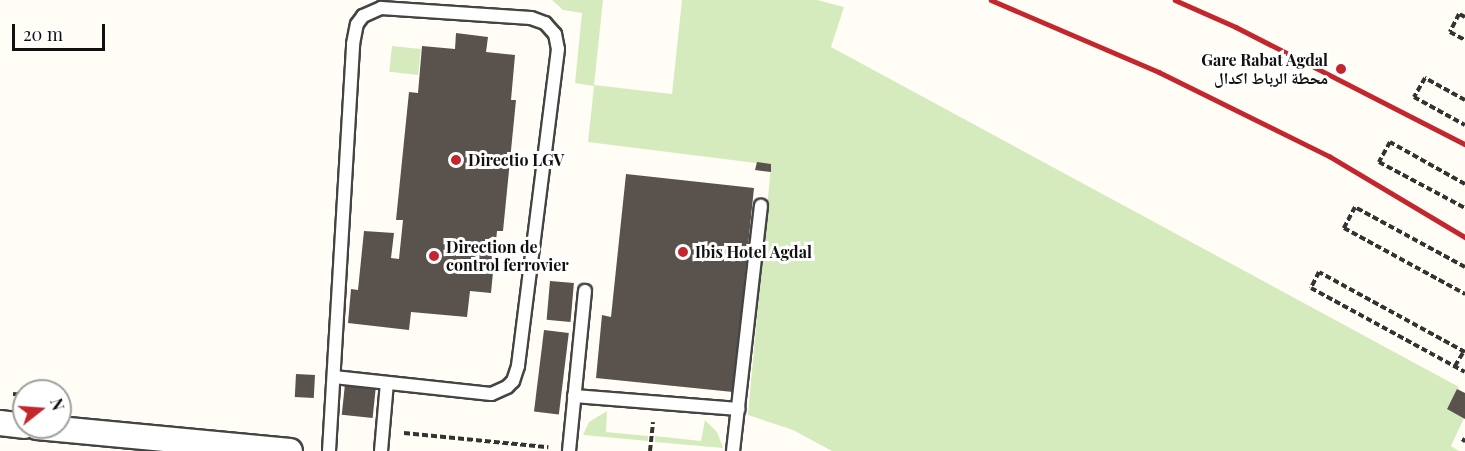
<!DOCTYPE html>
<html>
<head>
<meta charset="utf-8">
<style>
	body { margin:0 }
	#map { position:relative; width:1465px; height:451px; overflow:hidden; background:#fffdf5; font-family:"Playfair Display","Noto Naskh Arabic",serif }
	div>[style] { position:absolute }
	.green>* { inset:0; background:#d5ebbd; transform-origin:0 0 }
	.building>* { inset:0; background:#5a524d; transform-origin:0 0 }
	.path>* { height:4px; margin-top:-2px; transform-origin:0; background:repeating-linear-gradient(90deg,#333 0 6px,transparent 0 9px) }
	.roads { filter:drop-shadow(2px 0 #444) drop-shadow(-2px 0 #444) drop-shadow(0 2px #444) drop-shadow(0 -2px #444) }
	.lane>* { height:12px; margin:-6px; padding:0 6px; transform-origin:6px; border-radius:6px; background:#fff }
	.street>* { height:24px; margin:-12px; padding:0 12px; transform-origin:12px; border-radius:12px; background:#fff }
	.rail>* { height:4.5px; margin:-2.25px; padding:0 2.25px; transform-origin:2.25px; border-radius:2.25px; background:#c4262e }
	.dots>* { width:16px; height:16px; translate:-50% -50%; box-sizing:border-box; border:3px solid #fff; border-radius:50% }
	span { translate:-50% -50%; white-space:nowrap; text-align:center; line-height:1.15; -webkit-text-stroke:6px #fff; paint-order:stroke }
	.poi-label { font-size:16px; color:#111; font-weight:700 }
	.right { translate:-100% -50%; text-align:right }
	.left { translate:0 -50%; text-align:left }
	.north { position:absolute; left:12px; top:379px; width:60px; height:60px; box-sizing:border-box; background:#fff; border:2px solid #a0a0a0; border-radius:50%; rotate:73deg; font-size:16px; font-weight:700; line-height:24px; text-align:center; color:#111 }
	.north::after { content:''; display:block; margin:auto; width:21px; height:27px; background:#c4262e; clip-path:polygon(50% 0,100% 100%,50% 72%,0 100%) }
	.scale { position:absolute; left:12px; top:24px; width:93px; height:27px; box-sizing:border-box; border:3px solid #111; border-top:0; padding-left:8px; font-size:18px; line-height:21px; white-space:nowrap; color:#111; -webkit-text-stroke:4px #fff; paint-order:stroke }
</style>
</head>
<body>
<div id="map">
	<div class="green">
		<div style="clip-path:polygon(552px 0,603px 0,594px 85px,672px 94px,682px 0,817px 0,844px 7px,831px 47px,1459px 387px,1447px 408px,1464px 418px,1451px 446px,1459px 451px,832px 451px,793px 430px,748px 415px,771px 165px,588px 142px,594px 86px,575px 83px,582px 13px,563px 10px)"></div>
		<div style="left:392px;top:46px;width:29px;height:26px;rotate:6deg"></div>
		<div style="clip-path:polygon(607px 411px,606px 432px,648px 436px,648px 441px,583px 435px,589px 422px)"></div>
		<div style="clip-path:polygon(705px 420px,717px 432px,723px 448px,655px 442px,655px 436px,701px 441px)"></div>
	</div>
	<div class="building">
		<div style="clip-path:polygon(456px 33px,488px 37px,486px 52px,515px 55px,511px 100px,516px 100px,503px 231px,497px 231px,491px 293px,470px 291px,467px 317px,411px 312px,409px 330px,348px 323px,351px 289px,358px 290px,364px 231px,394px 233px,391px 258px,399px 259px,403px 220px,396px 220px,409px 92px,418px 93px,422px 46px,455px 49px)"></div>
		<div style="clip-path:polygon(757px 162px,771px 164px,771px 172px,755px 170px)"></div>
		<div style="clip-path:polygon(626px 174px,754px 188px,733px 392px,596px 378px,602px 315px,611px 317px)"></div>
		<div style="left:550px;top:281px;width:24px;height:39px;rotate:5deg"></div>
		<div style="left:544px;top:330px;width:25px;height:82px;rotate:7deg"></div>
		<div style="left:296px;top:374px;width:19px;height:23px;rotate:3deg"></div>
		<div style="left:345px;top:384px;width:31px;height:31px;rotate:6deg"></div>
		<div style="clip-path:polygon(1457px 389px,1465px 393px,1465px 419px,1447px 409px)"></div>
	</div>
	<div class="path">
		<div style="left:1465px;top:17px;width:7px;rotate:-153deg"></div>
		<div style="left:1459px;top:14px;width:20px;rotate:117deg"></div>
		<div style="left:1450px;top:32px;width:17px;rotate:28deg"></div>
		<div style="left:1465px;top:100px;width:46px;rotate:-151.2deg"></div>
		<div style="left:1425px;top:78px;width:22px;rotate:120deg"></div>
		<div style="left:1414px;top:97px;width:58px;rotate:28.8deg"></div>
		<div style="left:1465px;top:184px;width:86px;rotate:-150.8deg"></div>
		<div style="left:1390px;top:142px;width:23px;rotate:119deg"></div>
		<div style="left:1379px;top:162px;width:98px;rotate:28.1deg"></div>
		<div style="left:1465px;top:267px;width:125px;rotate:-151.4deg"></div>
		<div style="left:1355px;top:207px;width:24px;rotate:118deg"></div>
		<div style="left:1344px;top:228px;width:138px;rotate:28.6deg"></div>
		<div style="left:1465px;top:352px;width:166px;rotate:-151.3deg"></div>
		<div style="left:1319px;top:272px;width:18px;rotate:117deg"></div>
		<div style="left:1311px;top:288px;width:175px;rotate:28.6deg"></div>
		<div style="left:1455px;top:366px;width:17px;rotate:-59deg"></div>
		<div style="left:13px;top:394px;width:11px;rotate:5deg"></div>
		<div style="left:404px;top:433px;width:145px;rotate:5.6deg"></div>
		<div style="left:1462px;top:439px;width:4px;rotate:34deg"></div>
		<div style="left:650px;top:451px;width:29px;rotate:-84deg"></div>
	</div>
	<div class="roads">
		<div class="lane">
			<div style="left:574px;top:396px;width:165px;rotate:4.5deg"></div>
			<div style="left:329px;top:451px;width:408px;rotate:-86.6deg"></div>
			<div style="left:353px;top:44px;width:20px;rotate:-79deg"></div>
			<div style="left:357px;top:24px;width:10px;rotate:-53deg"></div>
			<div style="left:363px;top:16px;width:20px;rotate:-24deg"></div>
			<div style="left:381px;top:8px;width:150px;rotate:3.8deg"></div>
			<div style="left:531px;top:18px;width:15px;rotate:20deg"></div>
			<div style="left:545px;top:23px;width:15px;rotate:48deg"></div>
			<div style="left:555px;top:34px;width:15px;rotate:79deg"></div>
			<div style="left:558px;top:49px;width:320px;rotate:97.2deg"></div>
			<div style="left:518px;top:366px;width:16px;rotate:108deg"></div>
			<div style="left:513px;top:381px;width:8px;rotate:135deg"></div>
			<div style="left:507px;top:387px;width:17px;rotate:156deg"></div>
			<div style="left:491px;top:394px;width:158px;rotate:-173.8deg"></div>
			<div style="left:381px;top:451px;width:68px;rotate:-85deg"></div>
			<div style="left:569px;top:451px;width:161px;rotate:-84.3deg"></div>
			<div style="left:733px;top:451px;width:247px;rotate:-83.5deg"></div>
		</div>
		<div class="street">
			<div style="left:0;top:423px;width:24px;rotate:7deg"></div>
			<div style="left:37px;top:427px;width:254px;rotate:5.4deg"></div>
		</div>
	</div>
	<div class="rail">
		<div style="left:991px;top:0;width:183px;rotate:23.2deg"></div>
		<div style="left:1159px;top:72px;width:190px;rotate:26.3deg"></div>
		<div style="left:1329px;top:156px;width:158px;rotate:30.8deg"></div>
		<div style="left:1175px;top:0;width:67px;rotate:23.9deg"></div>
		<div style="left:1236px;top:27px;width:257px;rotate:27.1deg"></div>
	</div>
	<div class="dots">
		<div style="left:1341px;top:69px;background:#c4262e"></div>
		<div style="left:456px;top:160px;background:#c4262e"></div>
		<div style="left:683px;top:252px;background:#c4262e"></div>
		<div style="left:434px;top:256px;background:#c4262e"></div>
	</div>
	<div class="poi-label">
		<span class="right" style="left:1328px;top:69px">Gare Rabat Agdal<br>محطة الرباط اكدال</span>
		<span class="left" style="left:468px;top:160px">Directio LGV</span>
		<span class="left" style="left:446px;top:256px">Direction de<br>control ferrovier</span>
		<span class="left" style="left:695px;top:252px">Ibis Hotel Agdal</span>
	</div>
	<div class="north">N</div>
	<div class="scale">20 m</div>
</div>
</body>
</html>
